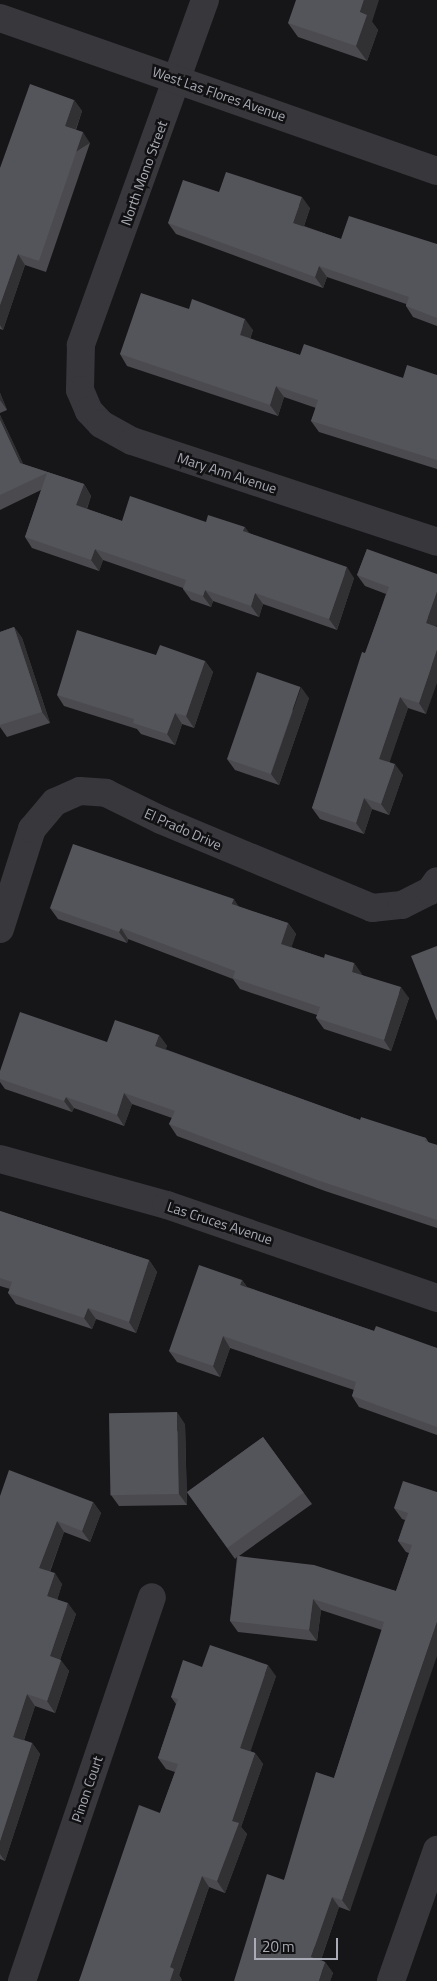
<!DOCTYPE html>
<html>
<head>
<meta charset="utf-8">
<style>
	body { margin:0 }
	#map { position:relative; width:437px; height:1981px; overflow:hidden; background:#161517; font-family:"Titillium Web",sans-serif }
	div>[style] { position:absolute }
	.minor>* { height:28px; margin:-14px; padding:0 14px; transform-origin:14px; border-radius:14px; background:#37373c }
	.tertiary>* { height:28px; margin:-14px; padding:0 14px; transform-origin:14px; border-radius:14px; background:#37373c }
	.wall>* { inset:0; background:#4a4a4f }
	.shaded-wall>* { inset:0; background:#313134; transform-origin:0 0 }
	.building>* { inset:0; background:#54555a; transform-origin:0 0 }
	span { translate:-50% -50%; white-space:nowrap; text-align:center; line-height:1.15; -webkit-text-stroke:5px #111012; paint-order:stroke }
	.street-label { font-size:14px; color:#a9acb6 }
	.scale { position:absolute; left:254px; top:1938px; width:84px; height:22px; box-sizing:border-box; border:2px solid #a9acb6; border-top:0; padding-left:6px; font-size:15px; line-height:18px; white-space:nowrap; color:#a9acb6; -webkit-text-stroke:4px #111012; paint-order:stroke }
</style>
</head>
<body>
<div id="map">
	<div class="minor">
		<div style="left:205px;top:0;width:367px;rotate:109.8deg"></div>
		<div style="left:81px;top:345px;width:45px;rotate:91.3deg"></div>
		<div style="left:80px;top:390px;width:23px;rotate:67deg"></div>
		<div style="left:89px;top:411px;width:18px;rotate:47deg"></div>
		<div style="left:101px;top:424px;width:35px;rotate:29deg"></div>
		<div style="left:132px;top:441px;width:321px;rotate:18.3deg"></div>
		<div style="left:0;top:929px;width:105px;rotate:-72.3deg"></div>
		<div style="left:32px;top:829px;width:35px;rotate:-50deg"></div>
		<div style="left:55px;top:802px;width:27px;rotate:-24deg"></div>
		<div style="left:80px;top:791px;width:26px;rotate:4deg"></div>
		<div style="left:106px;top:793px;width:61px;rotate:26.1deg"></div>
		<div style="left:161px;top:820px;width:229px;rotate:22.6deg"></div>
		<div style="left:372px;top:908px;width:30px;rotate:-6deg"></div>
		<div style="left:402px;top:905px;width:31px;rotate:-27deg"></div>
		<div style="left:430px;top:891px;width:12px;rotate:-55deg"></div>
		<div style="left:0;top:1159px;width:173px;rotate:15.4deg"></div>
		<div style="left:167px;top:1205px;width:286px;rotate:19deg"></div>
		<div style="left:22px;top:1981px;width:405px;rotate:-71.3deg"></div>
		<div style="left:391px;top:1981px;width:139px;rotate:-70.7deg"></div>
	</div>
	<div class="tertiary">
		<div style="left:0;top:18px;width:463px;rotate:19.3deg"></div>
	</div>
	<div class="wall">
		<div style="clip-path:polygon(372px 22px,378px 30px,367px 61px,298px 37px,288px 23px)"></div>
		<div style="clip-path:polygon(74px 100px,82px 111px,76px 130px,90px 143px,46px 272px,25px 265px,3px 330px,0 329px,0 168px)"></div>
		<div style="clip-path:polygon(219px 192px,310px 208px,304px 226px,341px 239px,437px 244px,437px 326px,413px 317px,406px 306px,406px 304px,327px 277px,323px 288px,176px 234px,168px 223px)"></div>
		<div style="clip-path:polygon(189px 309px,253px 330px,250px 339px,300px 355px,403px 378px,437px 375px,437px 469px,319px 432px,311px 421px,316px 408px,284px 397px,278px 416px,127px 366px,120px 354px)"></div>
		<div style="clip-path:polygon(0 393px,7px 410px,0 413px)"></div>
		<div style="clip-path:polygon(0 415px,23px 464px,84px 484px,91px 496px,87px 509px,122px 521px,206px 522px,249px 533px,354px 578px,337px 630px,263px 604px,259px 617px,213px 601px,211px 607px,191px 600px,183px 589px,183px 588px,103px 560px,99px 571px,32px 548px,25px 537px,41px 490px,0 510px)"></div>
		<div style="clip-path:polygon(367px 549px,436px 627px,426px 714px,408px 708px,389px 762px,403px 775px,389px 815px,372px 809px,364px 834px,320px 819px,312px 808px,386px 594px,365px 586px,357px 575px)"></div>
		<div style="clip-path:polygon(14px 627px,22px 638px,50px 723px,7px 737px,0 727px,0 632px)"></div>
		<div style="clip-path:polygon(156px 655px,205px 661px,213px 672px,194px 728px,182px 724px,175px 745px,141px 734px,137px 729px,64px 706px,57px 695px)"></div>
		<div style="clip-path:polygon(309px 698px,279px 785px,235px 770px,227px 759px)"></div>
		<div style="clip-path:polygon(239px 907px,288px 923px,296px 934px,291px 947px,324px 958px,354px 963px,362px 975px,409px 998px,391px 1051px,324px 1029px,316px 1018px,317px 1015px,240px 989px,233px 979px,128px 939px,127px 943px,58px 919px,50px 908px)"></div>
		<div style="clip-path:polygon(159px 1035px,167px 1046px,165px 1049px,360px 1120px,426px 1138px,429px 1143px,437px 1145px,437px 1228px,325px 1191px,177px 1136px,169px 1124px,172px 1118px,132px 1104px,124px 1126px,74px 1108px,72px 1112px,5px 1089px,0 1082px,0 1079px,107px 1042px)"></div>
		<div style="clip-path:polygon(0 1211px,149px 1260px,157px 1272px,136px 1333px,96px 1319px,92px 1329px,16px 1304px,8px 1293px,10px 1289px,0 1286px)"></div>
		<div style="clip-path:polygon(242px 1280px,247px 1287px,374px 1331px,437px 1348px,437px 1435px,359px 1407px,352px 1396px,354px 1390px,230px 1348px,220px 1377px,177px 1362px,169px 1351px)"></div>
		<div style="clip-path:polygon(185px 1424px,187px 1505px,119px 1506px,111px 1495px)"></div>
		<div style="clip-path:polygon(263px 1437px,312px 1504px,239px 1556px,396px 1591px,409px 1553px,406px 1552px,398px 1541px,405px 1520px,402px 1519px,394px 1508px,437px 1492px,350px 1911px,339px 1907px,321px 1960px,325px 1962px,333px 1973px,330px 1981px,284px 1880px,334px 1778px,382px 1630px,321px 1610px,317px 1641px,238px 1632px,230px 1621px,237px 1557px,235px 1559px,187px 1492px)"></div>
		<div style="clip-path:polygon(0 1496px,93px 1502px,101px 1513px,90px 1542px,64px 1532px,50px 1572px,62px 1584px,57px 1600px,76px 1614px,60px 1660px,69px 1671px,55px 1713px,35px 1706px,24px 1740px,32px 1743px,40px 1754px,5px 1861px,0 1859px)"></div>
		<div style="clip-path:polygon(202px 1667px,276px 1676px,250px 1751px,255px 1753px,263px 1764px,241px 1827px,247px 1834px,225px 1893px,209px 1887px,179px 1975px,182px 1980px,79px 1981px,160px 1813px,175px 1772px,166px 1769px,158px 1758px,176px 1704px,171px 1697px)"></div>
	</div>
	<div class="shaded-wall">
		<div style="clip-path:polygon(364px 0,379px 0,372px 22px,378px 30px,367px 61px,356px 46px,360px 12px)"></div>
		<div style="clip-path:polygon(74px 100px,82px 111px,73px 137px,65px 126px)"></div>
		<div style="left:83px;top:132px;width:13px;height:136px;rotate:58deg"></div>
		<div style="clip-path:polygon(302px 197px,310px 208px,301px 234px,293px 223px)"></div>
		<div style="clip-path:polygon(18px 254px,25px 265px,3px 330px,0 325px,0 305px)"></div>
		<div style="clip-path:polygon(319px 266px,327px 277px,323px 288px,315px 277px)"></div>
		<div style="clip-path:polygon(245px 319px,253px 330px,247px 346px,240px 335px)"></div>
		<div style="clip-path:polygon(276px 386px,284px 397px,278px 416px,270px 405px)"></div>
		<div style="clip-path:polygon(0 393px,7px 410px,0 400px)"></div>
		<div style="clip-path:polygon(0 415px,28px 474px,20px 463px,0 420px)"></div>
		<div style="clip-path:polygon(84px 484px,91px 496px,84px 516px,76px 505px)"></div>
		<div style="clip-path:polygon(245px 527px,253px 538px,243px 531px)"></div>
		<div style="clip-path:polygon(95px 549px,103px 560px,99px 571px,91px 560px)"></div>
		<div style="clip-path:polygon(347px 567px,354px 578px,337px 630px,329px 619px)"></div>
		<div style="clip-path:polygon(205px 590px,213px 601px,211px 607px,203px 596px)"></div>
		<div style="clip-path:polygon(437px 592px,437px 625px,434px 634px,426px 623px)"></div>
		<div style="clip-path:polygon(255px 593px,263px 604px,259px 617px,251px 606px)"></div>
		<div style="clip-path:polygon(14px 627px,22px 638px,50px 723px,42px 712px)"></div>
		<div style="clip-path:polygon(437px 650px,437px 683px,426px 714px,419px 703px)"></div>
		<div style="clip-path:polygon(205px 661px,213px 672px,194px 728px,186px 716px)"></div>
		<div style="clip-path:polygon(301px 687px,309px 698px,279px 785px,271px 774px)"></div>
		<div style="clip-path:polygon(400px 697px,408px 708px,387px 770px,379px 759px)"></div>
		<div style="clip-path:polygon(175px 713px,182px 724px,175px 745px,167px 734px)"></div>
		<div style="clip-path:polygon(395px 764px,403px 775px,389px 815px,381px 804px)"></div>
		<div style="clip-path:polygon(364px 798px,372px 809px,364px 834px,356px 823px)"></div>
		<div style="clip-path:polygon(234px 899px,241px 910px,232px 904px)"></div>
		<div style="clip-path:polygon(288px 923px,296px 934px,289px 955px,281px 944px)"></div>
		<div style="clip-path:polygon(121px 928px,128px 939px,127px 943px,119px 932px)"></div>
		<div style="clip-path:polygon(354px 963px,362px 974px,359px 983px,352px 972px)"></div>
		<div style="clip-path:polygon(401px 987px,409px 998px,391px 1051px,384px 1040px)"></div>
		<div style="clip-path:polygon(159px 1035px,167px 1046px,163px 1057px,155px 1046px)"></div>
		<div style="clip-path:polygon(124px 1093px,132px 1104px,124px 1126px,117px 1115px)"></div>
		<div style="clip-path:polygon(66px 1097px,74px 1108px,72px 1112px,64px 1101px)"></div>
		<div style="clip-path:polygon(149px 1260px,157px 1272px,136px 1333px,129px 1322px)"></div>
		<div style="clip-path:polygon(242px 1280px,250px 1291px,240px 1285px)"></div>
		<div style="clip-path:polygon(88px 1308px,96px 1319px,92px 1329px,84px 1318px)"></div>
		<div style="clip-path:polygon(223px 1336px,230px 1348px,220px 1377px,213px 1366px)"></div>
		<div style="clip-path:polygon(177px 1412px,185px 1424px,187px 1505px,179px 1494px)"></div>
		<div style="clip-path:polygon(93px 1502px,101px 1513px,90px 1542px,82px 1531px)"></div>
		<div style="clip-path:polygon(57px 1521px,64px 1532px,47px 1579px,39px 1568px)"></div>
		<div style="clip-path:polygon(55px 1573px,62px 1584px,55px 1607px,47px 1596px)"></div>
		<div style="clip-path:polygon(313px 1599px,321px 1610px,317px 1641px,309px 1630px)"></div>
		<div style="clip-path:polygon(68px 1603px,76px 1614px,57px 1668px,50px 1656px)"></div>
		<div style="clip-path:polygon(437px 1622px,437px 1656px,350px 1911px,342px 1900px)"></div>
		<div style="clip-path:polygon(61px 1660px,69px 1671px,55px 1713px,47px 1701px)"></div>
		<div style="clip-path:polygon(268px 1665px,276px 1676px,248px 1759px,240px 1748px)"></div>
		<div style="clip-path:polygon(27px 1694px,35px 1706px,21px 1748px,13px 1737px)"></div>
		<div style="clip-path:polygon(32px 1743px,40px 1754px,5px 1861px,0 1854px,0 1841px)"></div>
		<div style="clip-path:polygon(255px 1753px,263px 1764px,241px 1827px,247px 1834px,225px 1893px,217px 1881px,232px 1821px)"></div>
		<div style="clip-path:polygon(202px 1876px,209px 1887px,179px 1975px,182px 1980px,181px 1981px,170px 1981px,170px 1967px)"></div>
		<div style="clip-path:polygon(332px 1897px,339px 1907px,318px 1968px,311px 1957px)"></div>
		<div style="clip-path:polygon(325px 1962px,333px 1973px,330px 1981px,319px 1981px)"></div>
	</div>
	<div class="building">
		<div style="clip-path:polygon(296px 0,364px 0,360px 12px,367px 15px,356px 46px,288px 23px)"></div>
		<div style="clip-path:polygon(30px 84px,74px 100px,65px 126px,83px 132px,39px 261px,18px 254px,0 305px,0 168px)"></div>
		<div style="clip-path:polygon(226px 172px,302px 197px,293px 223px,341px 239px,349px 216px,437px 244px,437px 318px,406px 306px,409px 297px,319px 266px,315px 277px,168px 223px,183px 180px,219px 192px)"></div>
		<div style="clip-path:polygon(141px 293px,189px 309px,192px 299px,245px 319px,240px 335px,300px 355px,304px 344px,403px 378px,407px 365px,437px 375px,437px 460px,311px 421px,318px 400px,276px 386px,270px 405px,120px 354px)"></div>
		<div style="clip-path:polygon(0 420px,20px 463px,84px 484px,76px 505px,122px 521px,130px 496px,206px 522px,208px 515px,245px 527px,243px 531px,347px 567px,329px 619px,255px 593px,251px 606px,205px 590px,203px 596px,183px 589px,186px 580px,95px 549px,91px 560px,25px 537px,47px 473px,0 495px)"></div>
		<div style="clip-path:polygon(367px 549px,437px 574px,437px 592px,426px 623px,437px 627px,437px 650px,419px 703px,400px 697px,379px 759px,395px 764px,381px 804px,364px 798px,356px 823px,312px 808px,362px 652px,365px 653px,389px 587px,357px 575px)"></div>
		<div style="clip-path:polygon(14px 627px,42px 712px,0 725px,0 632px)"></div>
		<div style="clip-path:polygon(77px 630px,156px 655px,160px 645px,205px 661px,186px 716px,175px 713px,167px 734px,133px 723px,134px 719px,57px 695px)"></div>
		<div style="left:257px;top:672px;width:46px;height:92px;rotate:19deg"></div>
		<div style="clip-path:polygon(73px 844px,234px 899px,232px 904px,288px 923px,281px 944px,324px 958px,325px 954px,354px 963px,352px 972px,401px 987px,384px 1040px,316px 1018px,320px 1007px,233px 978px,235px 971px,121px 928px,119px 932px,50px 908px)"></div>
		<div style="clip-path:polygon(437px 946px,437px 1021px,411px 956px)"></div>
		<div style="clip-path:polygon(20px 1012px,107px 1042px,115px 1020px,159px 1035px,155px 1046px,360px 1120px,361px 1117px,426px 1138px,425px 1141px,437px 1145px,437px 1220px,317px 1180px,169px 1124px,175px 1111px,124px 1093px,117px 1115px,66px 1097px,64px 1101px,0 1079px,0 1071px)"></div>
		<div style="clip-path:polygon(0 1211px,149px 1260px,129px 1322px,88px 1308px,84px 1318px,8px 1293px,12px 1282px,0 1278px)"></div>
		<div style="clip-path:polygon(199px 1265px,242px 1280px,240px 1285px,374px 1331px,376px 1326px,437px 1348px,437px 1427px,352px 1396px,356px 1382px,223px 1336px,213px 1366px,169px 1351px)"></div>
		<div style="left:177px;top:1412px;width:82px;height:68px;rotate:89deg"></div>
		<div style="left:263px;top:1437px;width:69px;height:94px;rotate:54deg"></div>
		<div style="clip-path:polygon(9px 1470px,93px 1502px,82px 1531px,57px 1521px,39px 1568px,55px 1573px,47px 1596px,68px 1603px,50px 1656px,61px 1660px,47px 1701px,27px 1694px,13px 1737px,32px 1743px,0 1841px,0 1496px)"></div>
		<div style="clip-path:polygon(403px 1481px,437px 1492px,437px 1622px,342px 1900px,332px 1897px,311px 1957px,325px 1962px,319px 1981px,234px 1981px,267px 1874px,284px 1880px,316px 1772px,334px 1778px,384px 1622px,313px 1599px,309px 1630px,230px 1621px,238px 1556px,314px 1565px,396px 1591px,412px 1545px,398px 1541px,408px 1513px,394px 1508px)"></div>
		<div style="clip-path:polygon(210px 1645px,268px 1665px,240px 1748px,255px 1753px,232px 1821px,239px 1823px,217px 1881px,202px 1876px,170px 1967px,174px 1969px,170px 1981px,79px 1981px,139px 1805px,160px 1813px,178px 1764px,158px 1758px,178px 1699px,171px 1697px,183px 1660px,202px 1667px)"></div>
	</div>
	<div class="street-label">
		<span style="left:219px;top:94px;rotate:19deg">West Las Flores Avenue</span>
		<span style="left:144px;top:173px;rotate:-70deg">North Mono Street</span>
		<span style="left:227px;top:473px;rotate:18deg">Mary Ann Avenue</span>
		<span style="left:183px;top:829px;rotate:24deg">El Prado Drive</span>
		<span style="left:220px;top:1223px;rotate:18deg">Las Cruces Avenue</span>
		<span style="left:87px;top:1789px;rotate:-71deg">Pinon Court</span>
	</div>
	<div class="scale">20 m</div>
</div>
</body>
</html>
